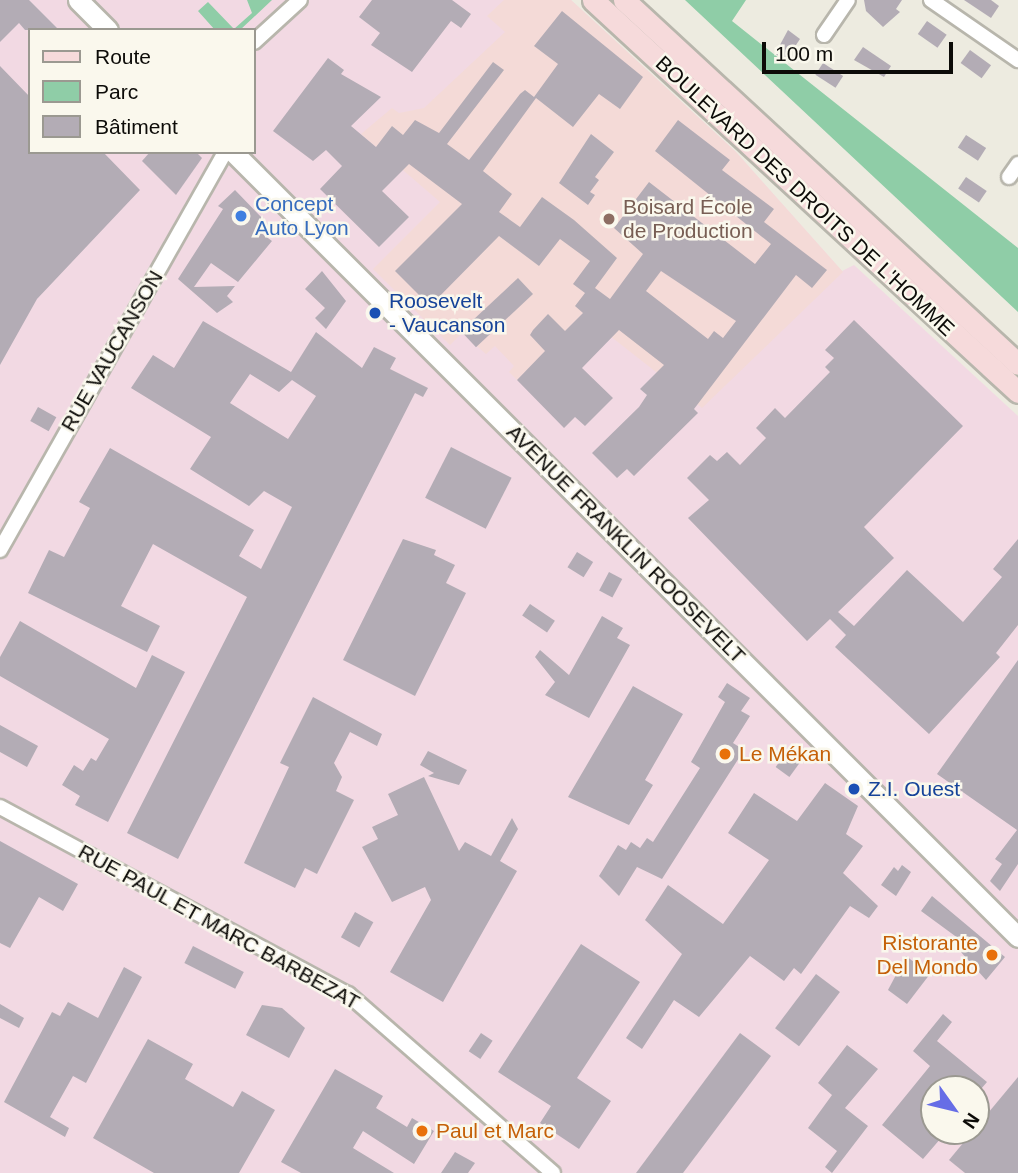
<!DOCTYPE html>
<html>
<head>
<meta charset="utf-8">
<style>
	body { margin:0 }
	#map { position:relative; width:1018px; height:1173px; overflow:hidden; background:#edebe0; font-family:Arial,sans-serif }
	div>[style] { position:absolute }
	.industrial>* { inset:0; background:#f2d9e3 }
	.education>* { inset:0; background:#f4dad7 }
	.green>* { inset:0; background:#8fcda7 }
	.building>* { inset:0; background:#b3acb5; transform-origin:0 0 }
	.roads { filter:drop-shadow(2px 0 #b8b6ac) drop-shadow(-2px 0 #b8b6ac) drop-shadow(0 2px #b8b6ac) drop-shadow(0 -2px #b8b6ac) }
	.street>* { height:14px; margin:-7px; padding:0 7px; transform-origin:7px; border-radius:7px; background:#fff }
	.secondary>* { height:19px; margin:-9.5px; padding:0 9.5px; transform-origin:9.5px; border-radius:9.5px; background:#fff }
	.primary>* { height:21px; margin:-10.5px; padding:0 10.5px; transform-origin:10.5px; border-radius:10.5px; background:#f6dadb }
	.dots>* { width:19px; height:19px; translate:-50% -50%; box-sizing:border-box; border:4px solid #faf8ed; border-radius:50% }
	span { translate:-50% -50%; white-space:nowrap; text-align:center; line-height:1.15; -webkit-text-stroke:5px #faf8ed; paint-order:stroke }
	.street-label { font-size:21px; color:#0c0b08 }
	.shop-label { font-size:21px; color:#366cbe }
	.left { translate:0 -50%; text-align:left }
	.education-label { font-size:21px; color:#785e54 }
	.transit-label { font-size:21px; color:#164399 }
	.food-label { font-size:21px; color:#c56008 }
	.right { translate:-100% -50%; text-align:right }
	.legend { position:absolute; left:28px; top:28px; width:228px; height:126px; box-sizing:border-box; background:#faf8ed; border:2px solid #9b9991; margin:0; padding:9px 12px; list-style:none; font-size:21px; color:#0c0b08 }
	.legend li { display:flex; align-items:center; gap:14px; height:35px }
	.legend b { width:35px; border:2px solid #9b9991 }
	.north { position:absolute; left:920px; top:1075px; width:70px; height:70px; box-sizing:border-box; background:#faf8ed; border:2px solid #9b9991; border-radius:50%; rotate:124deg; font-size:19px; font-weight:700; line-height:28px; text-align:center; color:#0c0b08 }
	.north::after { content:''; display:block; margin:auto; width:24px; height:32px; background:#666de6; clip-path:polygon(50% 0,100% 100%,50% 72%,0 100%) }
	.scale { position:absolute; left:762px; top:42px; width:191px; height:32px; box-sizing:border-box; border:4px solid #0c0b08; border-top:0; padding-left:9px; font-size:21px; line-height:24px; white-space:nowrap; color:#0c0b08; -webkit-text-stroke:5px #faf8ed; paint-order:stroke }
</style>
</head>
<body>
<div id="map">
	<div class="industrial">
		<div style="clip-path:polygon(evenodd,0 0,571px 0,736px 152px,842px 271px,854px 265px,1018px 416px,1018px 1173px,0 1173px,0 0,30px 30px,254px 30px,254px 152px,30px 152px,30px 30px,0 0,934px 1089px,976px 1089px,976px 1131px,934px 1131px,934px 1089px)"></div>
	</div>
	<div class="education">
		<div style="clip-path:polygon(504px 0,571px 0,736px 152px,843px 272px,702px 408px,582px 314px,517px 380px,509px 372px,514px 366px,495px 346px,486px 354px,462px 333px,450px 345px,373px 269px,440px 202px,361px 134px,392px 108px,399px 113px,424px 108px,505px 32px,487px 16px)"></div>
	</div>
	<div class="green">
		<div style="clip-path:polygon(247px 0,272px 0,240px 30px,215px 30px,198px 11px,208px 2px,234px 29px,252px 13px)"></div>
		<div style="clip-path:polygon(685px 0,746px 0,732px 21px,1018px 248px,1018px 312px)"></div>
	</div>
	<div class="building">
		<div style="clip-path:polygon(0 0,29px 0,59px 30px,25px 30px,19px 23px,0 42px)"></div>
		<div style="clip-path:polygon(372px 0,452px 0,471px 14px,461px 28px,451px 21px,412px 72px,371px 45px,380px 33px,359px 17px)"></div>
		<div style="clip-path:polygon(864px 0,902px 0,896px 9px,900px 12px,883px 27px,866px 11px)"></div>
		<div style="clip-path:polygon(964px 0,991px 0,999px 6px,991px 18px)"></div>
		<div style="clip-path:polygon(evenodd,562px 11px,643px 77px,620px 109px,599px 94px,573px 127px,536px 98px,483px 171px,512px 194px,499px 212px,520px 227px,542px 197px,574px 220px,617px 258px,595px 288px,610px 299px,643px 254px,614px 228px,649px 182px,755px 264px,771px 244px,655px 151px,678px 120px,730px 160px,722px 170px,774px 209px,764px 222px,827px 270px,812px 288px,796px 275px,694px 409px,698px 413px,634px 476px,627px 469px,617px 478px,592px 453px,639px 407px,647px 395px,640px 389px,664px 365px,619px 330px,582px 368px,613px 398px,585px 426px,575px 417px,564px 428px,517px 380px,545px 351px,530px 335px,533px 330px,548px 314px,565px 331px,583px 313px,575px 306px,585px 293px,573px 284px,590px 261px,560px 239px,539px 266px,499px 236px,430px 306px,395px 271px,462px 204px,409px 164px,382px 191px,409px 217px,379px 247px,320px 189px,342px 166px,326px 150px,313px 161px,273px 131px,328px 58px,344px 70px,341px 74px,381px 97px,351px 126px,376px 147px,392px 126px,403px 135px,415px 120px,439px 133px,493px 62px,504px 70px,447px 144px,469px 160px,520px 94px,525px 90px,534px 97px,558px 64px,534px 46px,562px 11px,661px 271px,736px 321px,723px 338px,714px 331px,708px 339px,646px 291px,661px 271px)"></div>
		<div style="left:927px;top:21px;width:24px;height:16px;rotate:35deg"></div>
		<div style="clip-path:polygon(788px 30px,800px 39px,786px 60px,775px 54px)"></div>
		<div style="clip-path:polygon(863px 47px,891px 66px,884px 77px,854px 60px)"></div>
		<div style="left:970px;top:50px;width:26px;height:16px;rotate:36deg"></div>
		<div style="left:823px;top:63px;width:24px;height:14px;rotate:33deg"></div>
		<div style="clip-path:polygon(0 66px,30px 97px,30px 152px,103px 152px,140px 190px,37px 299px,0 365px)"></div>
		<div style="clip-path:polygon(591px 134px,614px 152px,595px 177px,599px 180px,590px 192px,595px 195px,588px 205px,559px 183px)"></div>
		<div style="left:966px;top:135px;width:24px;height:15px;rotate:33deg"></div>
		<div style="clip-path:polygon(150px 152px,196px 152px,202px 158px,176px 195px,142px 161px)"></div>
		<div style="left:966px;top:177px;width:25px;height:14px;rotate:34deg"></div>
		<div style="clip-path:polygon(235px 190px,264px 220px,257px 230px,272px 241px,238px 282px,211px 263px,194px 287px,235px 286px,227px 296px,233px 302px,217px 313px,178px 279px,223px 209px,218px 206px)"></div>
		<div style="clip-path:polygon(322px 271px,346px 301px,326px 329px,315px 318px,325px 308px,305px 289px)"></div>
		<div style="left:518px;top:278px;width:22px;height:78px;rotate:47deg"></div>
		<div style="clip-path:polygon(854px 320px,963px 426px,864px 527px,894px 558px,838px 612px,854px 626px,907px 570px,963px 622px,1002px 577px,993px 569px,1018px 539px,1018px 625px,996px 653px,1000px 657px,929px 734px,835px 647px,846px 635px,830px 619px,807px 641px,688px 518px,709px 500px,687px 478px,710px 455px,717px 461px,727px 452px,740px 465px,766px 438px,756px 428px,775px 408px,785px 418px,830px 372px,825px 367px,834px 358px,825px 350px)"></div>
		<div style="clip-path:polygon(evenodd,203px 321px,291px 372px,316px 332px,362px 368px,374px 347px,396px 358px,390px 369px,428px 388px,423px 397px,415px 393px,178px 859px,127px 833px,247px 597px,153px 544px,121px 606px,160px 626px,147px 652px,28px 593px,49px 550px,64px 557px,90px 508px,79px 502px,110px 448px,254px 530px,239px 556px,261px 569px,292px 507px,264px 491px,249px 506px,190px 469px,211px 437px,131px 388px,153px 355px,174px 368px,203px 321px,250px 374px,279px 392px,292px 380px,316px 396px,288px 439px,230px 403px,250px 374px)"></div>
		<div style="left:38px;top:407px;width:21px;height:16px;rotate:29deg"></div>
		<div style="left:451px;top:447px;width:68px;height:57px;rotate:27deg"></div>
		<div style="clip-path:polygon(403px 539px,436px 550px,434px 555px,455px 565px,446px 583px,466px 593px,415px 696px,343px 660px)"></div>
		<div style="left:577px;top:552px;width:19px;height:18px;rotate:32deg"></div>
		<div style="left:609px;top:572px;width:15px;height:21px;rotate:28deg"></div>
		<div style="left:530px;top:604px;width:30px;height:14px;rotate:34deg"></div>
		<div style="clip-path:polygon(602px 616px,623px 628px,617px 638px,630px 645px,589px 718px,545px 695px,555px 682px,535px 657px,540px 650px,569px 675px)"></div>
		<div style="clip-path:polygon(20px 621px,136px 688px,152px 655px,185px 672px,108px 822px,75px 805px,80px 796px,62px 785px,74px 765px,83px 771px,91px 758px,96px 761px,109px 739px,0 676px,0 657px)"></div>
		<div style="clip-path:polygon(1018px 660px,1018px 864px,1000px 891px,990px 881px,1002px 864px,995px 859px,1017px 830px,937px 774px)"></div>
		<div style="clip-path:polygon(727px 683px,750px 698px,741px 711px,750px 716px,733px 743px,744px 750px,662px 879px,637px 867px,619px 896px,599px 876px,618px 845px,626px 850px,631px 842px,640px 848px,647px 838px,653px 842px,700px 768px,691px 762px,725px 702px,718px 697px)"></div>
		<div style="clip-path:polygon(633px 686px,683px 714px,645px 780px,653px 785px,629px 825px,568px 797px)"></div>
		<div style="clip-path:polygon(313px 697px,382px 734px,377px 746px,350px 732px,334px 763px,342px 777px,336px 791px,354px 800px,317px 874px,305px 868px,295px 888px,244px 863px,289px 767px,280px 763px)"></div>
		<div style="clip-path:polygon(0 725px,38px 746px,27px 767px,0 752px)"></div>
		<div style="left:788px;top:750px;width:17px;height:21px;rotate:36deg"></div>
		<div style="clip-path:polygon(428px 751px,467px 770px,459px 785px,428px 776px,434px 773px,420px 765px)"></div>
		<div style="clip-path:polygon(424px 777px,459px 851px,465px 842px,491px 856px,512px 818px,518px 829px,500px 861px,517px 871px,443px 1002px,390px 972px,431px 900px,425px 887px,392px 902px,362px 847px,378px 839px,372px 827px,398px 815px,388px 794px)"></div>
		<div style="clip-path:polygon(825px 783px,858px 806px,846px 834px,863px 846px,843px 873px,878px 906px,869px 918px,850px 906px,801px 974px,794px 968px,784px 981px,750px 956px,699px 1017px,674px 1000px,642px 1049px,626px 1038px,682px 954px,645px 920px,668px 885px,723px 924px,769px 860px,728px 833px,754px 793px,797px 821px)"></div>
		<div style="clip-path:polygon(0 841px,78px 884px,63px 911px,39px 897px,10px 948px,0 943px)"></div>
		<div style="clip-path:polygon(902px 865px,911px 872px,896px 896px,881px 885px,894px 867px,898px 871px)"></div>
		<div style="clip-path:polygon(932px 896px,1005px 957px,986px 980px,960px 951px,966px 944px,921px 911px)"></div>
		<div style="left:355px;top:912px;width:21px;height:29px;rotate:29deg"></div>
		<div style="clip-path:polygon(581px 944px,640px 982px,577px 1078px,611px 1101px,579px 1149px,540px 1123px,551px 1106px,498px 1072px)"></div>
		<div style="left:193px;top:946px;width:57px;height:19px;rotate:27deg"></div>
		<div style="clip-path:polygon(906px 956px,930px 974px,907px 1004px,888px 990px)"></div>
		<div style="clip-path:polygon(124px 967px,142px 977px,86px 1083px,73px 1076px,50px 1117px,69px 1128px,65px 1137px,4px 1102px,52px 1012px,60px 1016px,68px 1002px,98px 1018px)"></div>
		<div style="left:816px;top:974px;width:30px;height:68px;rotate:37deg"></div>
		<div style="clip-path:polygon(0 1004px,24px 1018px,19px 1028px,0 1018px)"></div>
		<div style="clip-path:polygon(262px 1005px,282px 1008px,305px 1028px,289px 1058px,246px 1035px)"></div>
		<div style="clip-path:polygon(943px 1014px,952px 1022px,937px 1041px,987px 1082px,981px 1089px,934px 1089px,934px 1131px,947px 1131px,923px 1159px,882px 1125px,930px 1066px,913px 1051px)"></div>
		<div style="left:481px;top:1033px;width:14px;height:22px;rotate:34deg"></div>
		<div style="clip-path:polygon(740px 1033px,771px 1056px,683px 1173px,636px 1173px)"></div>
		<div style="clip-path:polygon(148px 1039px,193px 1064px,185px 1079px,233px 1107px,242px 1091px,275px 1110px,239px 1173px,154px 1173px,93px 1138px)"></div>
		<div style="clip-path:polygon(847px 1045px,878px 1069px,845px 1108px,868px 1126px,832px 1173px,825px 1167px,837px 1151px,808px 1128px,832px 1095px,818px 1083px)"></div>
		<div style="clip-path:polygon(335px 1069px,383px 1096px,376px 1108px,407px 1127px,412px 1118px,434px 1131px,414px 1164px,363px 1131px,353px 1148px,394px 1173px,301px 1173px,281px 1162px)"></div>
		<div style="clip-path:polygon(1018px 1077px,1018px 1173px,965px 1173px,949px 1160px)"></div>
		<div style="clip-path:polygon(455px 1152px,475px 1163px,468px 1173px,441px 1173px)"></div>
	</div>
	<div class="roads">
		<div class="street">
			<div style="left:931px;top:0;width:106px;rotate:34.6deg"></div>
			<div style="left:824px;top:35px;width:42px;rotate:-55.6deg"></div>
			<div style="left:254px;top:42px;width:62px;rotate:-42.4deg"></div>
			<div style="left:1009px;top:177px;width:16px;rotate:-55deg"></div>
			<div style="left:0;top:550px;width:457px;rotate:-60.5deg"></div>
			<div style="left:0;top:807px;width:395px;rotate:28.3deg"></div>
			<div style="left:348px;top:994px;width:272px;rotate:41.1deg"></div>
		</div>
		<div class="secondary">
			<div style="left:78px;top:0;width:42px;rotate:45deg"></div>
			<div style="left:233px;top:152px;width:1110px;rotate:45deg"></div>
		</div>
		<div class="primary">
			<div style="left:593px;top:0;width:578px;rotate:42.69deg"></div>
			<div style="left:624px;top:0;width:536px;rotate:42.73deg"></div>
		</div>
	</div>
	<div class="dots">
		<div style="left:241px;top:216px;background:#3f7fe0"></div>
		<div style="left:609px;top:219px;background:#8d6e63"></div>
		<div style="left:375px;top:313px;background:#1a4fb4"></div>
		<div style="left:725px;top:754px;background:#e8710a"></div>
		<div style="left:854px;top:789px;background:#1a4fb4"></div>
		<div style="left:992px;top:955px;background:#e8710a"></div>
		<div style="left:422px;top:1131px;background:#e8710a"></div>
	</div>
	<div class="street-label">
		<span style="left:805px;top:196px;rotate:43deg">BOULEVARD DES DROITS DE L'HOMME</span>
		<span style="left:112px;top:351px;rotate:-60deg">RUE VAUCANSON</span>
		<span style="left:626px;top:544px;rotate:45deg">AVENUE FRANKLIN ROOSEVELT</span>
		<span style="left:219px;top:927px;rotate:29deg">RUE PAUL ET MARC BARBEZAT</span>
	</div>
	<div class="shop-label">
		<span class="left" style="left:255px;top:216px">Concept<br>Auto Lyon</span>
	</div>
	<div class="education-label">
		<span class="left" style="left:623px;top:219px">Boisard École<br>de Production</span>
	</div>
	<div class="transit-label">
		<span class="left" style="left:389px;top:313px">Roosevelt<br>- Vaucanson</span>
		<span class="left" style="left:868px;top:789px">Z.I. Ouest</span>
	</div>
	<div class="food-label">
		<span class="left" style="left:739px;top:754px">Le Mékan</span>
		<span class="right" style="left:978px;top:955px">Ristorante<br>Del Mondo</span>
		<span class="left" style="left:436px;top:1131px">Paul et Marc</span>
	</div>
	<ul class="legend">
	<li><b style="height:9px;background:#f6dadb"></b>Route</li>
	<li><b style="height:19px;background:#8fcda7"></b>Parc</li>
	<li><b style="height:19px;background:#b3acb5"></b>Bâtiment</li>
	</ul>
	<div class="north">N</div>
	<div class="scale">100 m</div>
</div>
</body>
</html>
